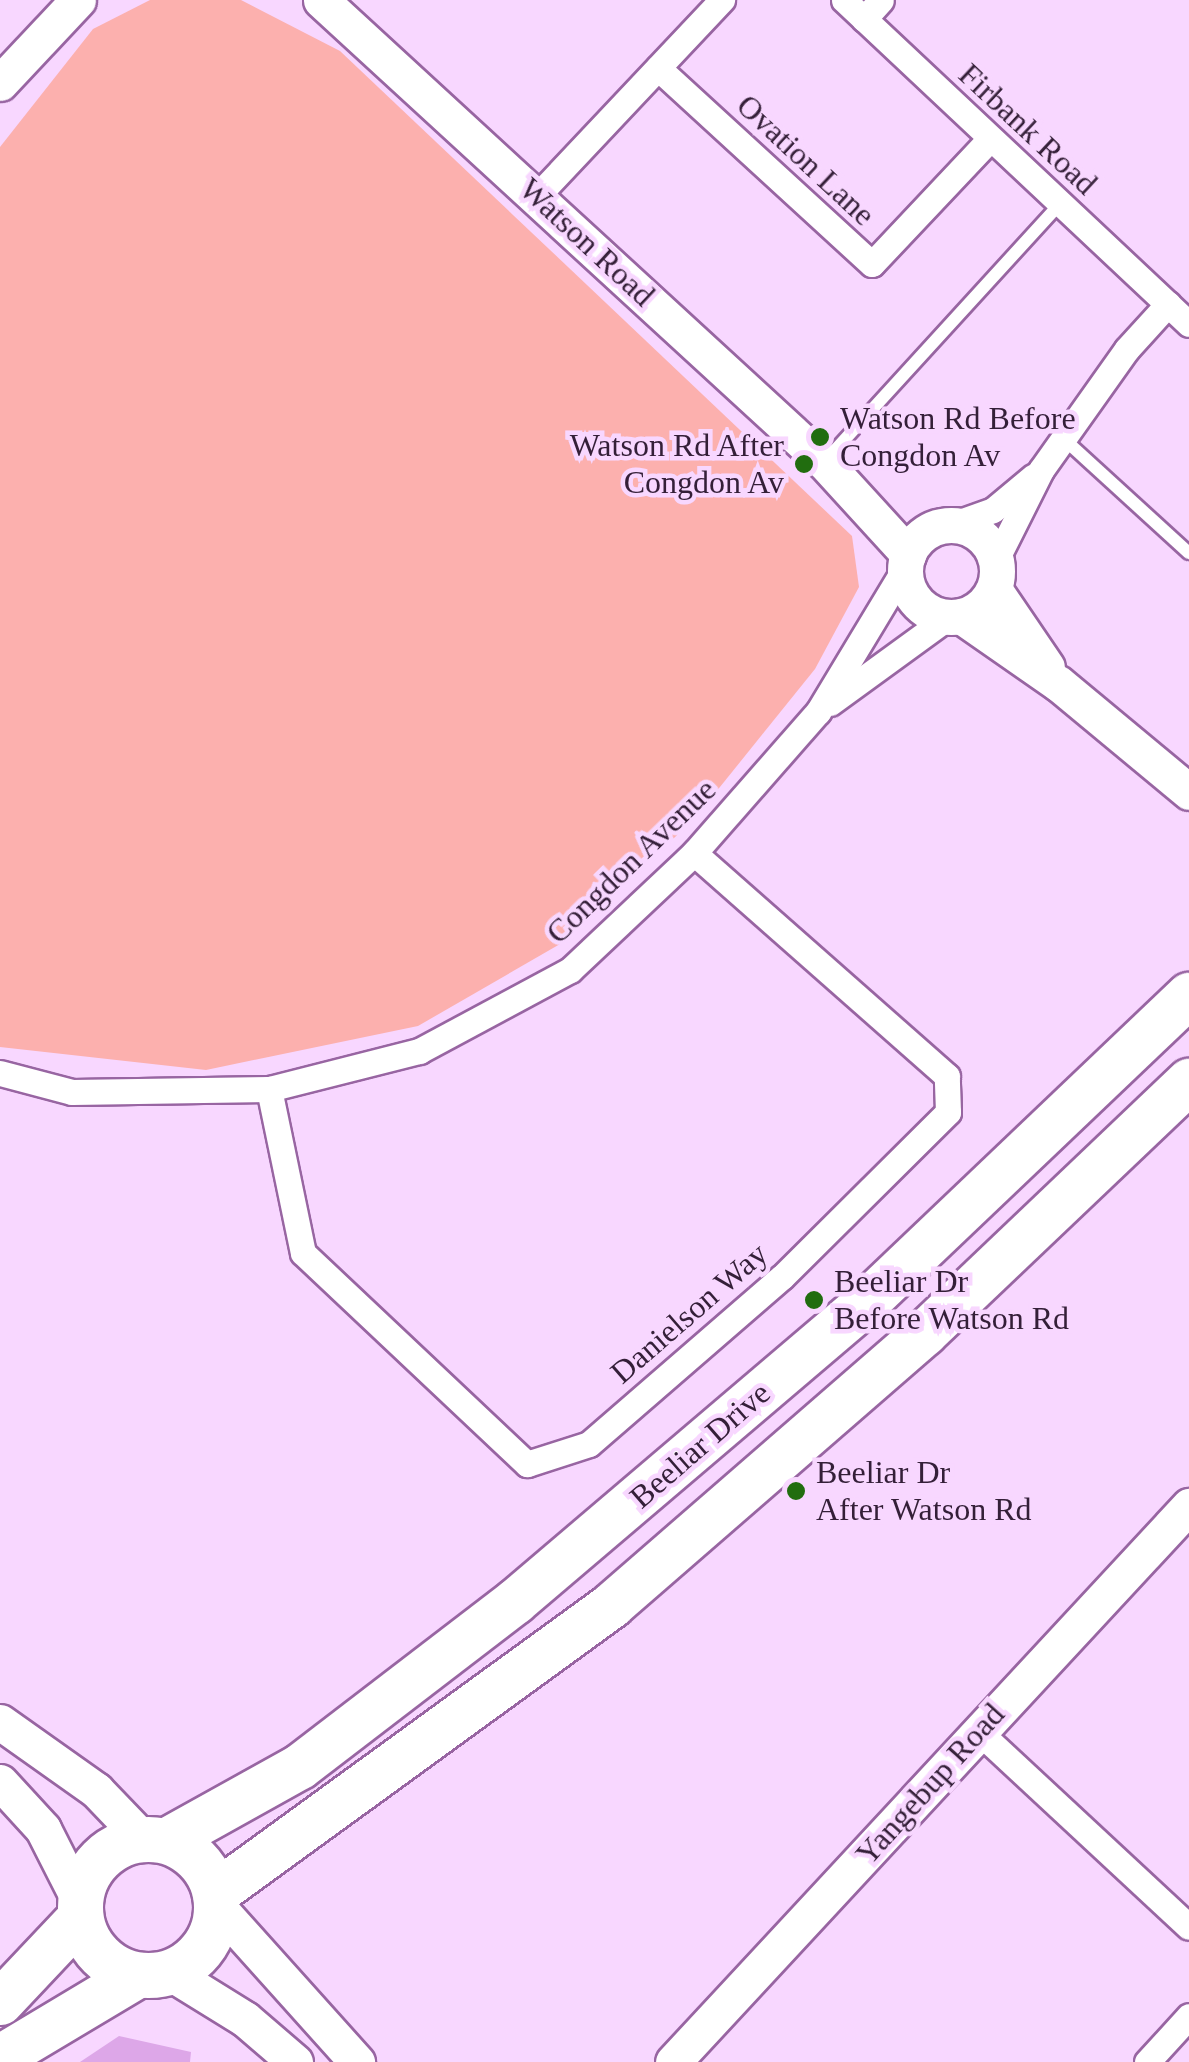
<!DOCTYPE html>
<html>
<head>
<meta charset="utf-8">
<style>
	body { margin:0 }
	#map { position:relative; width:1189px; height:2062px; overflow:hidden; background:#f8d7ff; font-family:"Times New Roman",serif }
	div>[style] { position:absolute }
	.green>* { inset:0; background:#fcb0ae }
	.building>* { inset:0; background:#dda7e8 }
	.roads { filter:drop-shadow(2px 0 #9865a2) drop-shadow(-2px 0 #9865a2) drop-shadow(0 2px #9865a2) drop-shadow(0 -2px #9865a2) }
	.lane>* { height:12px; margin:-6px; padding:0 6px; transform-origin:6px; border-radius:6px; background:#fff }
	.street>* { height:25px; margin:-12.5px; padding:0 12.5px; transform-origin:12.5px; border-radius:12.5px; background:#fff }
	.secondary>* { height:35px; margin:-17.5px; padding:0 17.5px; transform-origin:17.5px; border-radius:17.5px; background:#fff }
	.secondary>.ring { margin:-17.5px; padding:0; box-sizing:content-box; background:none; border:35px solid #fff; border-radius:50% }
	.highway>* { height:45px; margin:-22.5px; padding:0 22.5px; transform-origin:22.5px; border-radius:22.5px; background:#fff }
	.highway>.ring { margin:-22.5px; padding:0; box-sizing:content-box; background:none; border:45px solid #fff; border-radius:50% }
	.dots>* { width:28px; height:28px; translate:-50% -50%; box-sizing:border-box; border:5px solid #f8d7ff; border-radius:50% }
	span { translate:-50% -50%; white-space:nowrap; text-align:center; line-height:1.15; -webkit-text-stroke:9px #f8d7ff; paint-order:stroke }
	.street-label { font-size:32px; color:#341f38 }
	.poi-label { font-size:32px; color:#341f38 }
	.left { translate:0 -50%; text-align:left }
	.right { translate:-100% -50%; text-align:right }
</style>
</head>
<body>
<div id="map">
	<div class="green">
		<div style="clip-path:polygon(150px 0,241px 0,340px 51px,852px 536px,859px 587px,815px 669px,695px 818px,567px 940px,418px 1026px,206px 1070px,0 1047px,0 147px,93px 29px)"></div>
	</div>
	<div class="building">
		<div style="clip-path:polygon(119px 2036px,191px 2052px,190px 2062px,80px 2062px)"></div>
	</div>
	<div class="roads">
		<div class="lane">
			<div style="left:1064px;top:439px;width:169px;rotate:42.4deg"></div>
			<div style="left:826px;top:460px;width:347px;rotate:-47.6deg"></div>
		</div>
		<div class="street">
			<div style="left:844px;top:0;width:473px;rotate:43.2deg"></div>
			<div style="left:864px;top:19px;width:25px;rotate:-48deg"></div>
			<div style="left:658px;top:68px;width:290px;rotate:42.5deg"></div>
			<div style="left:872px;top:264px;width:172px;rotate:-46.7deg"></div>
			<div style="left:537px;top:196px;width:270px;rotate:-46.7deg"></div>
			<div style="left:954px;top:524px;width:41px;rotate:-19.7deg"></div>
			<div style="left:993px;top:510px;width:53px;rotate:-39.7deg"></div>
			<div style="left:996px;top:560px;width:101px;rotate:-63.4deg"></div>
			<div style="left:1041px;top:470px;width:148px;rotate:-54.6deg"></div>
			<div style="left:1127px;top:349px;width:61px;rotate:-47.7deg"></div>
			<div style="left:830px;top:703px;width:145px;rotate:-36deg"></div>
			<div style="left:0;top:1073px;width:74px;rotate:14.8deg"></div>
			<div style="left:72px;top:1092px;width:197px;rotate:-0.9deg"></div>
			<div style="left:269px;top:1089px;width:155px;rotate:-14.2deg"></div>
			<div style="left:419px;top:1051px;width:171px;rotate:-28.2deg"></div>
			<div style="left:570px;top:970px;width:170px;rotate:-43.3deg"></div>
			<div style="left:694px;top:853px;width:188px;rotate:-48.7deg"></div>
			<div style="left:818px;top:712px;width:168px;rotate:-58.9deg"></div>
			<div style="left:269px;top:1089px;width:167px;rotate:78.3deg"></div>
			<div style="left:303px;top:1253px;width:308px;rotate:43.3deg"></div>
			<div style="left:527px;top:1464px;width:65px;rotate:-17.9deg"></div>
			<div style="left:589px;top:1444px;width:255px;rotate:-40.9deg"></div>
			<div style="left:782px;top:1277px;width:234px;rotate:-44.8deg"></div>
			<div style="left:948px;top:1112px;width:36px;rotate:-92deg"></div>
			<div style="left:947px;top:1076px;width:337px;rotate:-138.6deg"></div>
			<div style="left:977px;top:1730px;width:289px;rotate:42.9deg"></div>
			<div style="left:1147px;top:2062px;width:62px;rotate:-47.6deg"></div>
		</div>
		<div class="secondary">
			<div style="left:321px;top:0;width:683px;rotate:42.57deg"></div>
			<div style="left:824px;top:462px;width:125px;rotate:47.6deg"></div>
			<div style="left:0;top:83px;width:114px;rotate:-46.8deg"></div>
			<div class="ring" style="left:905px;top:525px;width:57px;height:57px"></div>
			<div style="left:994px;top:589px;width:94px;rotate:55.8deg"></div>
			<div style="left:961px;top:616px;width:119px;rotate:34.8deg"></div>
			<div style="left:1059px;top:684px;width:169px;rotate:39.7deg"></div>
			<div style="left:0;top:1722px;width:118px;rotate:35.3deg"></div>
			<div style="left:96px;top:1790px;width:66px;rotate:46.2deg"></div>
			<div style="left:0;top:1782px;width:64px;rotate:47.5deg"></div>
			<div style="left:43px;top:1829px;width:80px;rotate:63.1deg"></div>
			<div style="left:217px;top:1906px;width:210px;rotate:48.1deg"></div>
			<div style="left:169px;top:1972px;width:89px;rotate:31.7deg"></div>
			<div style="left:245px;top:2019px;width:66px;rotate:40.7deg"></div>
			<div style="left:673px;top:2062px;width:759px;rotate:-47.14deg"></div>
		</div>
		<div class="highway">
			<div class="ring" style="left:80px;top:1839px;width:91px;height:91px"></div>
			<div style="left:167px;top:1840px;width:152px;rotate:-29.1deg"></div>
			<div style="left:300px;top:1766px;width:271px;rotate:-37.5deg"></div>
			<div style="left:515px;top:1601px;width:457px;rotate:-40.4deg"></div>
			<div style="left:863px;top:1305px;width:450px;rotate:-43.6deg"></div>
			<div style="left:215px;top:1893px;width:490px;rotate:-36deg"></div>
			<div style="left:611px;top:1605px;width:415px;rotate:-41deg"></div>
			<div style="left:924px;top:1333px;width:366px;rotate:-43.6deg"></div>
			<div style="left:0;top:2002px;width:117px;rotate:-46.7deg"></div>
			<div style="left:0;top:2057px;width:160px;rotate:-30.9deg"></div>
		</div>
	</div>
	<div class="dots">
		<div style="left:820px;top:437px;background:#216d0f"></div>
		<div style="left:804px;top:464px;background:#216d0f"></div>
		<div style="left:814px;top:1300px;background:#216d0f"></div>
		<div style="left:796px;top:1491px;background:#216d0f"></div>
	</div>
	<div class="street-label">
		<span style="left:1028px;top:129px;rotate:43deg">Firbank Road</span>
		<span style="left:806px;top:160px;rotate:43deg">Ovation Lane</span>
		<span style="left:587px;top:242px;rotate:43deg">Watson Road</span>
		<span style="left:631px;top:861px;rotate:-44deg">Congdon Avenue</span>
		<span style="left:689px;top:1313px;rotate:-41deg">Danielson Way</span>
		<span style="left:700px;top:1445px;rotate:-41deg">Beeliar Drive</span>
		<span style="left:930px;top:1784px;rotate:-48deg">Yangebup Road</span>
	</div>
	<div class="poi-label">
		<span class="left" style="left:840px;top:437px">Watson Rd Before<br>Congdon Av</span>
		<span class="right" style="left:784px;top:464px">Watson Rd After<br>Congdon Av</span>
		<span class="left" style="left:834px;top:1300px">Beeliar Dr<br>Before Watson Rd</span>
		<span class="left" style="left:816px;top:1491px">Beeliar Dr<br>After Watson Rd</span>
	</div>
</div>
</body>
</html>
